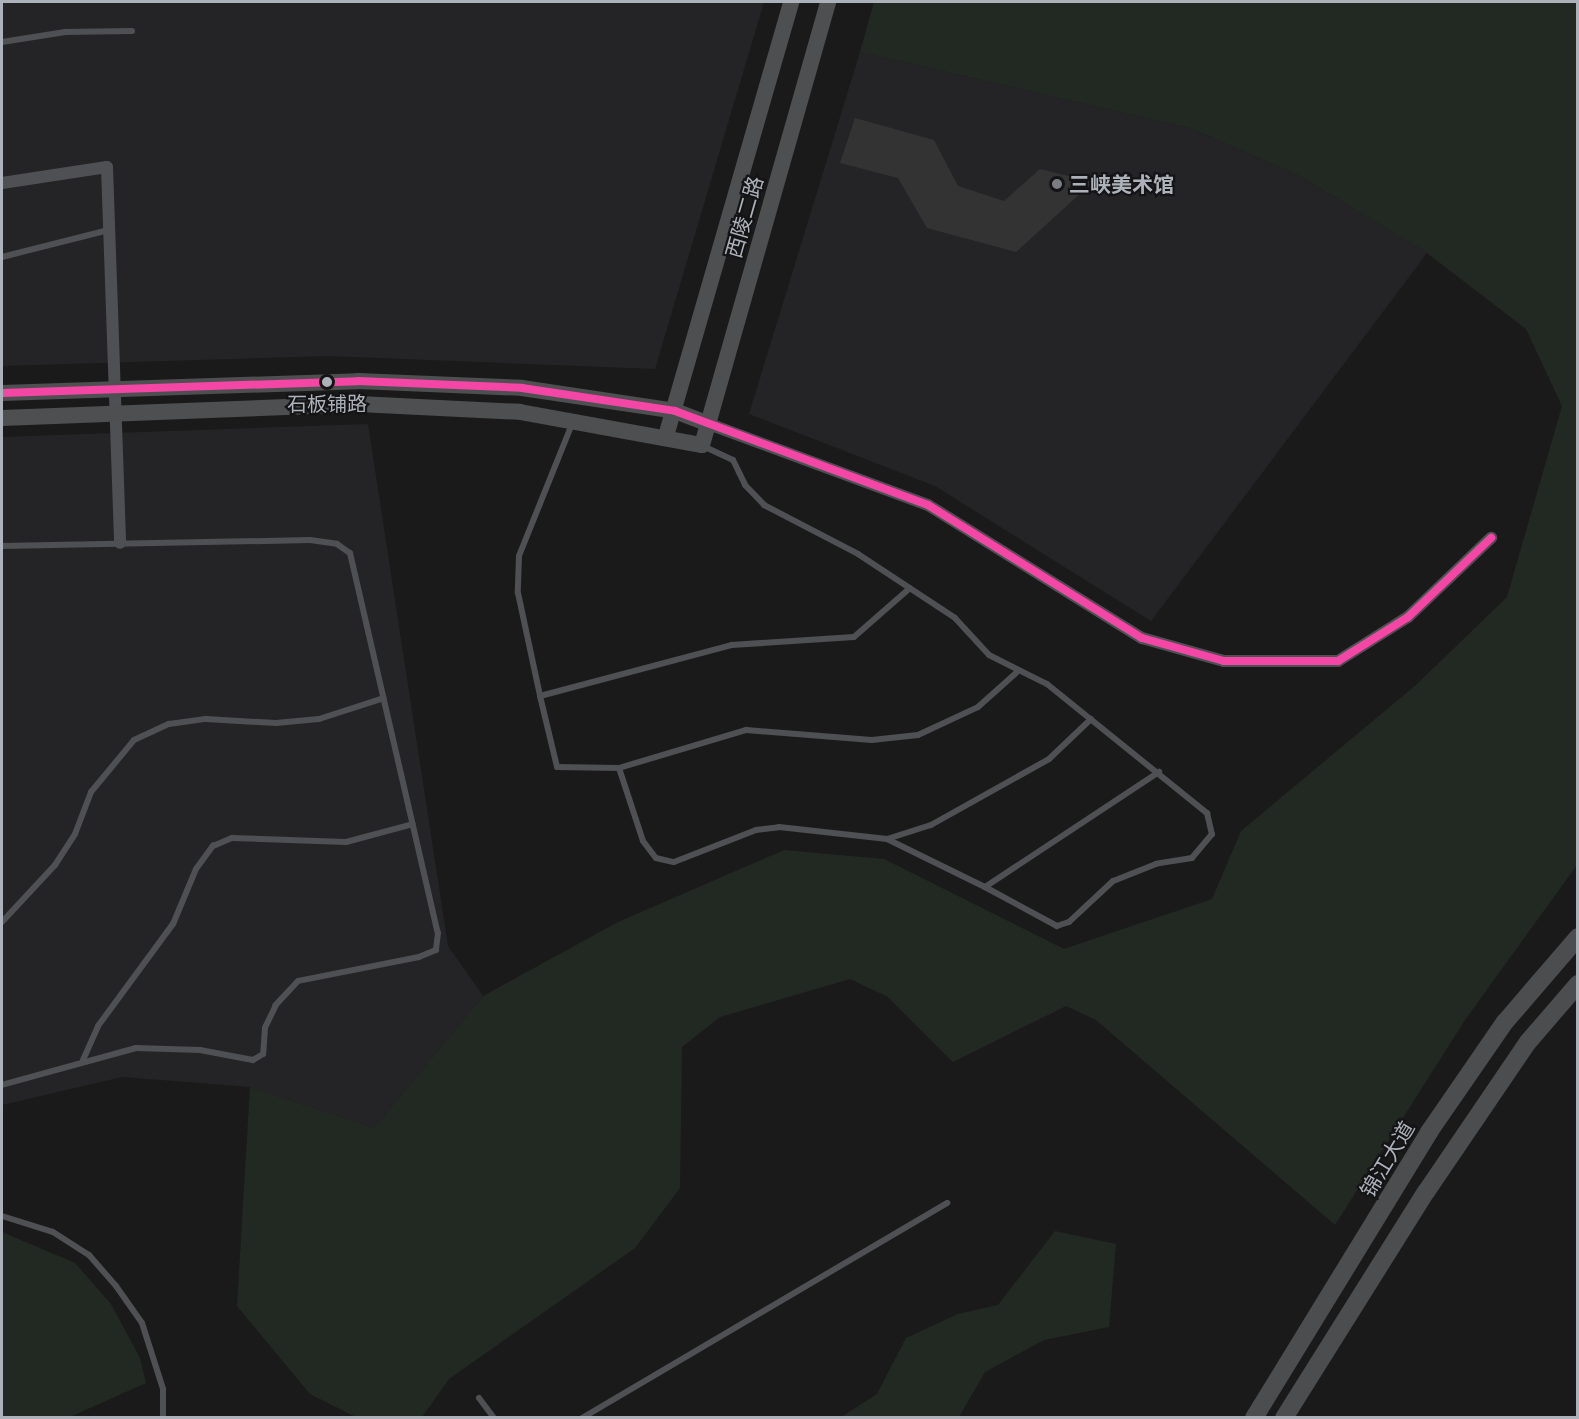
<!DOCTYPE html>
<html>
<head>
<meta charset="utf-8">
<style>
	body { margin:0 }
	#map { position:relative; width:1579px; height:1419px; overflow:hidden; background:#1a1a1a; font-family:Lato,"Noto Sans SC",sans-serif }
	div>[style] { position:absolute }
	.built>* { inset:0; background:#242426 }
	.green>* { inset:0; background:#222923 }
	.building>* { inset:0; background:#333334 }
	.lane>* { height:6px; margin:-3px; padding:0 3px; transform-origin:3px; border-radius:3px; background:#4f5053 }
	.street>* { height:12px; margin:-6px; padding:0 6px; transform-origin:6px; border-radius:6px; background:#4f5053 }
	.secondary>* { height:16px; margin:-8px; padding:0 8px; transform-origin:8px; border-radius:8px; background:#4e4f51 }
	.primary>* { height:18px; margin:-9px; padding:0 9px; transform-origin:9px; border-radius:9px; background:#4c4d4f }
	.bus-1>* { height:8px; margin:-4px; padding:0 4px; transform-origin:4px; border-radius:4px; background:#f346a5 }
	.dots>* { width:16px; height:16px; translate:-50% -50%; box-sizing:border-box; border:3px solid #141416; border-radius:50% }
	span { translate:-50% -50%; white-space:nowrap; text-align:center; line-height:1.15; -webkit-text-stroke:4.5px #141416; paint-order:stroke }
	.bus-label { font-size:20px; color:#adb2ba }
	.poi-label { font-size:21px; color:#adb2ba; font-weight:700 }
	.left { translate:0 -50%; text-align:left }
	.street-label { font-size:21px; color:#adb2ba }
	.frame { position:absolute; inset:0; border:3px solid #adb2ba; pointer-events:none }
</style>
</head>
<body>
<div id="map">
	<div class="built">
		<div style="clip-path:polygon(2px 2px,764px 2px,655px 369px,329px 356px,2px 366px)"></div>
		<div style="clip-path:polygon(860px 52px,1189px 128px,1298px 175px,1427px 253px,1151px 621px,935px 486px,749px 414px)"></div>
		<div style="clip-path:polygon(368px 424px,448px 946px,483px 996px,374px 1128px,250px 1087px,122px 1077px,2px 1105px,2px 437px)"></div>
	</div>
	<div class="green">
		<div style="clip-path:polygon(874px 2px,1577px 2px,1577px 865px,1465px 1020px,1335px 1225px,1096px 1020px,1066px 1006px,953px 1062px,888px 997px,850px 979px,720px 1017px,682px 1047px,680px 1188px,635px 1248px,449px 1379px,422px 1417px,356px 1417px,310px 1394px,237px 1306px,250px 1087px,374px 1128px,483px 996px,618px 922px,784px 850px,884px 859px,1064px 949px,1212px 899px,1241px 831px,1416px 685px,1507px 597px,1562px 406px,1526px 329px,1427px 253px,1298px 175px,1189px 128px,860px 52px)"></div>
		<div style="clip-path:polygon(1055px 1231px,1116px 1244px,1109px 1327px,1044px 1340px,985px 1372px,959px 1417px,841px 1417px,877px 1394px,906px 1338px,958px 1314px,998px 1305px)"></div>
		<div style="clip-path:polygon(2px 1232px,75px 1263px,111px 1304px,140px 1358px,146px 1383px,70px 1417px,2px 1417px)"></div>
	</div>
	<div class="building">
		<div style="clip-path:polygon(855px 118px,934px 140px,958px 186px,1004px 201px,1040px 169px,1093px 182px,1016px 252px,927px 228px,898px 178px,840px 163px)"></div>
	</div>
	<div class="lane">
		<div style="left:2px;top:42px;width:64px;rotate:-9deg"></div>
		<div style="left:65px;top:32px;width:67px;rotate:-0.9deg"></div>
		<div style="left:2px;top:257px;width:110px;rotate:-14.2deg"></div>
		<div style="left:572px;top:424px;width:142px;rotate:111.9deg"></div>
		<div style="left:519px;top:556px;width:37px;rotate:92deg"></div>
		<div style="left:518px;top:593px;width:105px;rotate:77.9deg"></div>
		<div style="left:540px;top:696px;width:199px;rotate:-14.9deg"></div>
		<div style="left:732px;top:645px;width:122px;rotate:-3.8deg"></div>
		<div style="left:854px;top:637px;width:74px;rotate:-41.2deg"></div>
		<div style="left:703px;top:446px;width:33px;rotate:25deg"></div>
		<div style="left:733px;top:460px;width:28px;rotate:64deg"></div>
		<div style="left:745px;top:485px;width:28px;rotate:46deg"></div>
		<div style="left:764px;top:505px;width:106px;rotate:27.5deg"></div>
		<div style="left:858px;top:554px;width:116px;rotate:33.4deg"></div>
		<div style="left:955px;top:618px;width:50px;rotate:47.4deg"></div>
		<div style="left:989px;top:655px;width:65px;rotate:26.6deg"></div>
		<div style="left:1047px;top:684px;width:206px;rotate:38.9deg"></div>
		<div style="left:1207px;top:813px;width:22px;rotate:77deg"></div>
		<div style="left:1212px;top:834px;width:31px;rotate:130deg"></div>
		<div style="left:1192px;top:858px;width:36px;rotate:171deg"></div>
		<div style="left:1156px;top:864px;width:46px;rotate:158.4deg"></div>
		<div style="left:1113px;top:881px;width:60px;rotate:137deg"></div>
		<div style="left:1069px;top:922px;width:13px;rotate:162deg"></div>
		<div style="left:1057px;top:926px;width:82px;rotate:-151.6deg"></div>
		<div style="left:2px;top:546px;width:308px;rotate:-1.1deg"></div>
		<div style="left:310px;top:540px;width:27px;rotate:8deg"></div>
		<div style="left:337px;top:544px;width:16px;rotate:35deg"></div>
		<div style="left:350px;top:553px;width:390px;rotate:77deg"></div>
		<div style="left:438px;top:933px;width:17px;rotate:97deg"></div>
		<div style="left:436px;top:950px;width:18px;rotate:158deg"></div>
		<div style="left:419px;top:957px;width:123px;rotate:168.8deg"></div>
		<div style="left:298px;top:981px;width:33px;rotate:133deg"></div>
		<div style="left:276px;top:1005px;width:25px;rotate:116deg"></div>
		<div style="left:265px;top:1028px;width:26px;rotate:94deg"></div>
		<div style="left:263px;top:1054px;width:12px;rotate:149deg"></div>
		<div style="left:253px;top:1060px;width:54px;rotate:-169.3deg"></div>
		<div style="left:200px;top:1050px;width:64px;rotate:-178.2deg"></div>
		<div style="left:136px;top:1048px;width:139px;rotate:164.6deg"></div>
		<div style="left:540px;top:696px;width:73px;rotate:76.5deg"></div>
		<div style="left:557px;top:767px;width:62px;rotate:0.9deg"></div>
		<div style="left:619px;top:768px;width:133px;rotate:-16.7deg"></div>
		<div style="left:746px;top:730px;width:126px;rotate:4.5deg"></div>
		<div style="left:872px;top:740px;width:46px;rotate:-6.2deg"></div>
		<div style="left:918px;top:735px;width:66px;rotate:-25deg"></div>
		<div style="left:978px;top:707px;width:51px;rotate:-41.8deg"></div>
		<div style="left:619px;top:768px;width:77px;rotate:71.8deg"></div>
		<div style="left:643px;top:841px;width:21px;rotate:53deg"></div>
		<div style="left:656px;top:858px;width:18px;rotate:13deg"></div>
		<div style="left:674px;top:862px;width:88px;rotate:-21.3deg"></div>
		<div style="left:756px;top:830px;width:23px;rotate:-7deg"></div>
		<div style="left:779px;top:827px;width:109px;rotate:6.3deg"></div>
		<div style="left:887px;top:839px;width:46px;rotate:-17.7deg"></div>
		<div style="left:931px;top:825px;width:135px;rotate:-29.2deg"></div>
		<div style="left:1049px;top:759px;width:58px;rotate:-43.6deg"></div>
		<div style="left:887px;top:839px;width:109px;rotate:26.1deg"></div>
		<div style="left:985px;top:887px;width:209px;rotate:-33.5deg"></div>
		<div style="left:2px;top:922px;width:78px;rotate:-47.1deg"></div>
		<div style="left:55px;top:865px;width:37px;rotate:-57deg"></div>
		<div style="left:75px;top:834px;width:45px;rotate:-69.1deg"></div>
		<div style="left:91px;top:792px;width:67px;rotate:-50.4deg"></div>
		<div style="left:134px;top:740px;width:38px;rotate:-25deg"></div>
		<div style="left:169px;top:724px;width:37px;rotate:-8deg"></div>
		<div style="left:206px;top:719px;width:70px;rotate:3.3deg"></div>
		<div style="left:276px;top:723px;width:43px;rotate:-5.3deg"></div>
		<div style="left:319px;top:719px;width:68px;rotate:-17.9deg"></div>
		<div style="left:83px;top:1060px;width:37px;rotate:-66deg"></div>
		<div style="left:98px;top:1026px;width:127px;rotate:-53.7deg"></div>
		<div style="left:173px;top:924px;width:60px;rotate:-67.3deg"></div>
		<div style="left:196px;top:869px;width:29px;rotate:-54deg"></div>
		<div style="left:213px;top:846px;width:21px;rotate:-23deg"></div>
		<div style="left:232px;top:838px;width:114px;rotate:2deg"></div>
		<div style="left:346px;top:842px;width:69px;rotate:-15deg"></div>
		<div style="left:2px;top:1216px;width:53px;rotate:17.4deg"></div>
		<div style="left:53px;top:1232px;width:43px;rotate:32.6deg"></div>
		<div style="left:89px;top:1255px;width:41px;rotate:48.9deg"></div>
		<div style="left:116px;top:1286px;width:45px;rotate:54.9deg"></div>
		<div style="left:142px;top:1323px;width:69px;rotate:72.3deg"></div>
		<div style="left:163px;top:1389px;width:29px;rotate:90deg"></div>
		<div style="left:479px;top:1398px;width:25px;rotate:53deg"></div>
		<div style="left:582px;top:1418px;width:424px;rotate:-30.5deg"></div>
	</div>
	<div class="street">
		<div style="left:2px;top:183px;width:106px;rotate:-8.7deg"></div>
		<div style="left:107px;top:167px;width:376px;rotate:88deg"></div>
		<div style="left:709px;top:424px;width:233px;rotate:20.3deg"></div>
		<div style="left:928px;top:505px;width:252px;rotate:31.9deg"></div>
		<div style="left:1142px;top:638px;width:85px;rotate:15.7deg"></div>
		<div style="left:1224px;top:661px;width:114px"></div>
		<div style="left:1338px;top:661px;width:83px;rotate:-32.2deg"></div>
		<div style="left:1408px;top:617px;width:115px;rotate:-43.6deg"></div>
	</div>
	<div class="secondary">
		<div style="left:2px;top:393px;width:356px;rotate:-1.9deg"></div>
		<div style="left:358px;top:381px;width:164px;rotate:2.4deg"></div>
		<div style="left:522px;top:388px;width:155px;rotate:8.5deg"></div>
		<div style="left:675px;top:411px;width:36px;rotate:21deg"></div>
		<div style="left:2px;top:418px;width:357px;rotate:-2.2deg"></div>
		<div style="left:359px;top:404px;width:161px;rotate:2.8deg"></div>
		<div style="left:520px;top:412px;width:185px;rotate:10.3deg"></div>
		<div style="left:702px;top:445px;width:461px;rotate:-74.1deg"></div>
		<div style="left:666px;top:436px;width:452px;rotate:-73.9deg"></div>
	</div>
	<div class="primary">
		<div style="left:1254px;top:1418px;width:335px;rotate:-58.5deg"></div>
		<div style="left:1429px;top:1132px;width:134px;rotate:-55.4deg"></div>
		<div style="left:1505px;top:1022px;width:112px;rotate:-49.3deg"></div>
		<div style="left:1284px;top:1418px;width:267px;rotate:-57.9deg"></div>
		<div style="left:1426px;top:1192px;width:181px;rotate:-55.8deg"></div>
		<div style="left:1528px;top:1042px;width:77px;rotate:-49.2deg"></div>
	</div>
	<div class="bus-1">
		<div style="left:2px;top:393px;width:356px;rotate:-1.9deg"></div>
		<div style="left:358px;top:381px;width:164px;rotate:2.4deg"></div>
		<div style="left:522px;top:388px;width:155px;rotate:8.5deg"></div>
		<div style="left:675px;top:411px;width:270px;rotate:20.4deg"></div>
		<div style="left:928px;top:505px;width:252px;rotate:31.9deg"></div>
		<div style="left:1142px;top:638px;width:85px;rotate:15.7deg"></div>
		<div style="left:1224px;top:661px;width:114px"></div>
		<div style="left:1338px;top:661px;width:83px;rotate:-32.2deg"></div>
		<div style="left:1408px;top:617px;width:115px;rotate:-43.6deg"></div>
	</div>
	<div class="dots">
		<div style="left:1057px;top:184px;background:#7a7d82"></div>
		<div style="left:327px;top:382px;background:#adb2ba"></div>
	</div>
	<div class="bus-label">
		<span style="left:327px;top:403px">石板铺路</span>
	</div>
	<div class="poi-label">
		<span class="left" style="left:1069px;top:184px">三峡美术馆</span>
	</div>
	<div class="street-label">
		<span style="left:744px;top:217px;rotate:-74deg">西陵二路</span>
		<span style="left:1387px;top:1159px;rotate:-59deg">锦江大道</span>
	</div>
	<div class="frame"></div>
</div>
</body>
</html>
